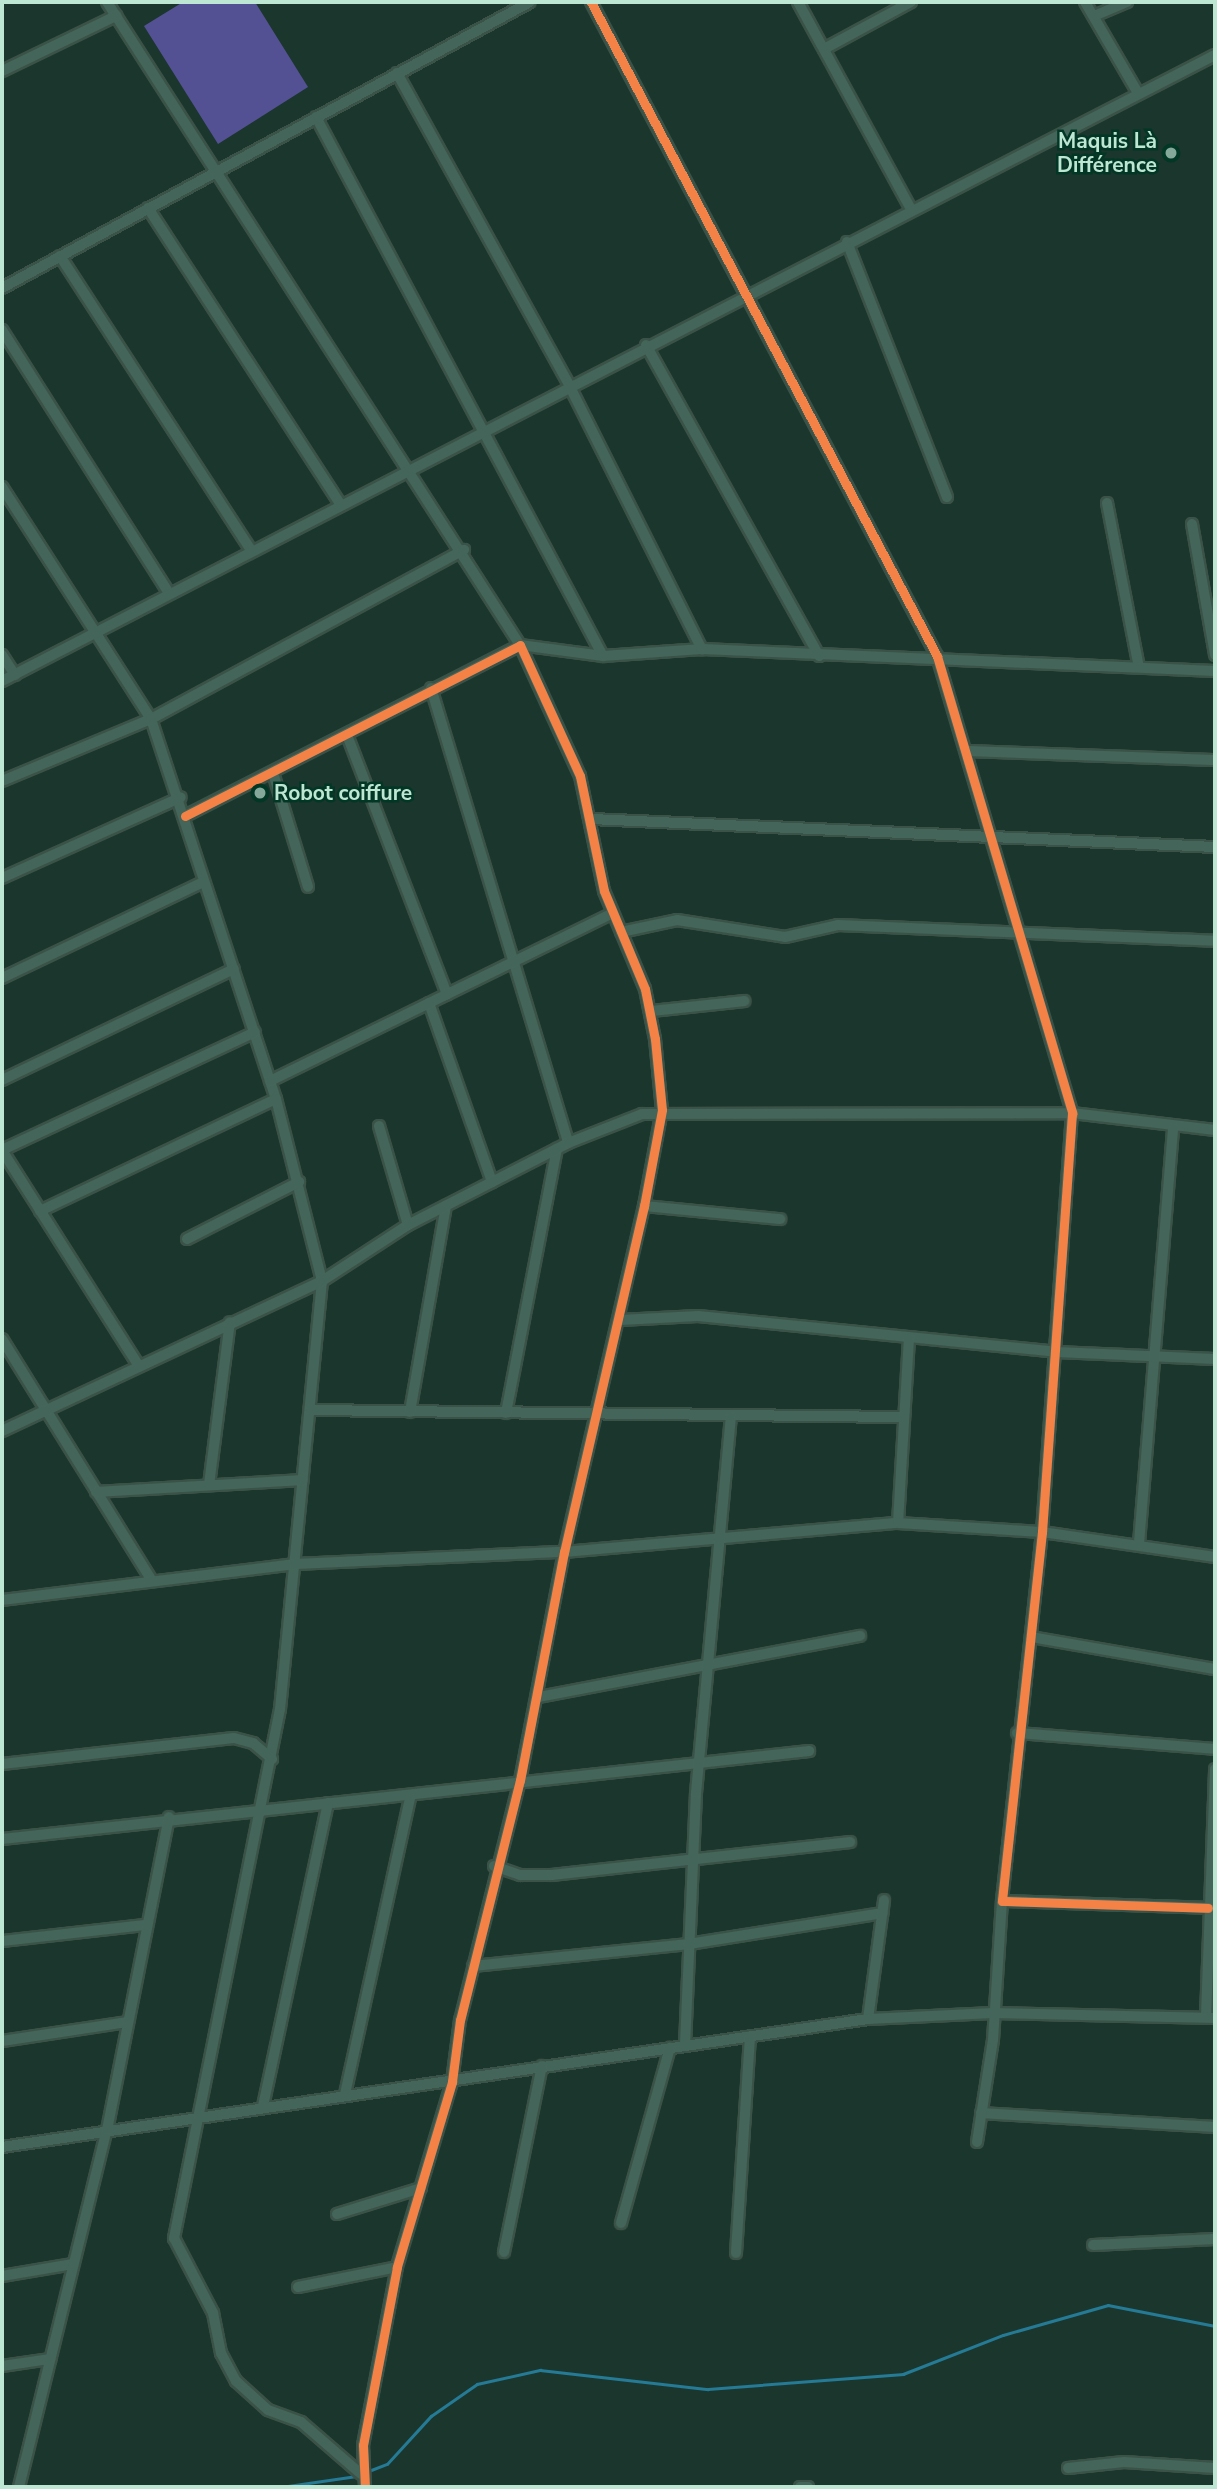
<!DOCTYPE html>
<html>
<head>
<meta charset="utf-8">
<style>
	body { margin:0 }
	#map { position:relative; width:1217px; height:2489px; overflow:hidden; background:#1b362c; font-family:"Nunito Sans",sans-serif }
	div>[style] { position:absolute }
	.green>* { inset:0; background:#535193 }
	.stream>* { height:2.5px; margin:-1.25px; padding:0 1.25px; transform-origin:1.25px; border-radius:1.25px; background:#257a96 }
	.roads { filter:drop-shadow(2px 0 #3b5248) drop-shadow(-2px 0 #3b5248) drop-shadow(0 2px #3b5248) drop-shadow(0 -2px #3b5248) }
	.minor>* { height:10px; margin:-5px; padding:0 5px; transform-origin:5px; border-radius:5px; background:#44665a }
	.cycleway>* { height:9px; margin:-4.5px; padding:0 4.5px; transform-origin:4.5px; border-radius:4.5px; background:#f48246 }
	.dots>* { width:19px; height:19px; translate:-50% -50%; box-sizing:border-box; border:4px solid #023726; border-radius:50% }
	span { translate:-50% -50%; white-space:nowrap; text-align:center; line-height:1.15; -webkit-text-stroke:5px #023726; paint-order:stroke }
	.poi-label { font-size:21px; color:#bde6d3; font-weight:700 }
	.right { translate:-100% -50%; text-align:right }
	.left { translate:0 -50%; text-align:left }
	.frame { position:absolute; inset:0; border:4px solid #bde6d3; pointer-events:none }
</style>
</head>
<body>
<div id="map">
	<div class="green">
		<div style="clip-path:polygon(183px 2px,255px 2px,308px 87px,218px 144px,144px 26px)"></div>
	</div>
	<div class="stream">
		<div style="left:366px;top:2472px;width:22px;rotate:-21deg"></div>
		<div style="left:387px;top:2464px;width:65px;rotate:-47.5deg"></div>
		<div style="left:431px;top:2416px;width:56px;rotate:-34.8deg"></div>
		<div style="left:477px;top:2384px;width:65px;rotate:-12.5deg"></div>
		<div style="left:540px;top:2370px;width:169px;rotate:6.5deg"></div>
		<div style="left:708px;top:2389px;width:196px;rotate:-4.4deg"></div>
		<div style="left:903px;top:2374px;width:107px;rotate:-21.3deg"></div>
		<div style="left:1003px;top:2335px;width:109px;rotate:-15.9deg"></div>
		<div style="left:1108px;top:2305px;width:109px;rotate:11.1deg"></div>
		<div style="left:281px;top:2487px;width:76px;rotate:-8.3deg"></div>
	</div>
	<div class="roads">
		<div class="minor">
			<div style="left:107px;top:2px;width:764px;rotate:57.29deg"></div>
			<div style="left:520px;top:645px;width:84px;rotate:7.5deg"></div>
			<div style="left:603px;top:656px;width:99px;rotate:-4deg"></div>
			<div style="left:702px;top:649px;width:513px;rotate:2.46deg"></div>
			<div style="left:591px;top:2px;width:740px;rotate:62.12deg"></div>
			<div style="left:937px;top:656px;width:477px;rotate:73.5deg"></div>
			<div style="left:1072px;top:1113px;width:420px;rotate:94.1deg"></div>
			<div style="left:1042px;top:1532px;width:371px;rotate:96.2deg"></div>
			<div style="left:1002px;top:1901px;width:206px;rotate:1.9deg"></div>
			<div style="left:798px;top:2px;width:236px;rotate:61.4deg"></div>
			<div style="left:1085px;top:2px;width:105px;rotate:59.8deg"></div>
			<div style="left:1094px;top:16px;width:36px;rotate:-23deg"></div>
			<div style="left:824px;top:49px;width:99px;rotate:-28.4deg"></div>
			<div style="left:2px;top:71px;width:127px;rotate:-25.8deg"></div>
			<div style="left:397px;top:73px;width:356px;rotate:61.1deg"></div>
			<div style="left:569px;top:385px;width:296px;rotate:63.3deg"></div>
			<div style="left:316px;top:117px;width:611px;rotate:61.97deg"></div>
			<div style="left:148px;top:208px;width:353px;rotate:57deg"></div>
			<div style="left:847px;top:242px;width:274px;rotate:68.6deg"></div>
			<div style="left:60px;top:256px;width:349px;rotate:57deg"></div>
			<div style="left:2px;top:288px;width:600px;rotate:-28.44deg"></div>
			<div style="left:2px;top:330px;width:310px;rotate:57.6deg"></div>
			<div style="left:646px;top:345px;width:356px;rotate:60.9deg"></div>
			<div style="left:2px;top:487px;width:276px;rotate:57.3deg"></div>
			<div style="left:151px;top:719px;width:400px;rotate:71.8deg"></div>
			<div style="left:276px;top:1099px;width:188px;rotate:75.8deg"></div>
			<div style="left:322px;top:1281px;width:430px;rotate:95.6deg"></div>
			<div style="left:280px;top:1709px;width:540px;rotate:101.33deg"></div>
			<div style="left:174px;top:2238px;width:85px;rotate:62.5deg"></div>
			<div style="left:213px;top:2313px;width:41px;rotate:78.7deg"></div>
			<div style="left:221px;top:2353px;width:32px;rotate:62deg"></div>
			<div style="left:236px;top:2381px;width:43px;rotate:42.2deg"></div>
			<div style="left:268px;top:2410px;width:35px;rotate:20deg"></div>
			<div style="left:301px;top:2422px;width:79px;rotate:40.9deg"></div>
			<div style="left:1107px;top:503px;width:167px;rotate:79deg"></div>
			<div style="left:1192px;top:524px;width:133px;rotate:80deg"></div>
			<div style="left:2px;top:655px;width:24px;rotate:57deg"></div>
			<div style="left:2px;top:681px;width:1365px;rotate:-27.3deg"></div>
			<div style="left:431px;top:688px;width:475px;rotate:73.2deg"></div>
			<div style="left:347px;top:735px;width:278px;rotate:68.9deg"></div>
			<div style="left:966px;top:751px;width:249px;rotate:2.1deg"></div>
			<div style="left:273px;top:773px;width:119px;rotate:72.9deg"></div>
			<div style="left:2px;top:781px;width:161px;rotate:-22.6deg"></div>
			<div style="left:151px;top:719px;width:356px;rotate:-28.4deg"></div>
			<div style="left:185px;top:816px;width:376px;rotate:-27deg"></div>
			<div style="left:520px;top:645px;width:144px;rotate:65.4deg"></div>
			<div style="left:580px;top:776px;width:117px;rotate:78.2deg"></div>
			<div style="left:604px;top:891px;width:106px;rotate:67.3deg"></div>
			<div style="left:645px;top:989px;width:51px;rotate:78.7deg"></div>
			<div style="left:655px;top:1039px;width:71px;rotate:84.4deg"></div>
			<div style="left:662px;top:1110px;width:98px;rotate:100.6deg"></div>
			<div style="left:644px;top:1206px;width:355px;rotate:103deg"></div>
			<div style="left:564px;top:1552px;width:232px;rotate:100.9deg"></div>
			<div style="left:520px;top:1780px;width:247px;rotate:104deg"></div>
			<div style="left:460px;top:2020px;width:63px;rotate:97.4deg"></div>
			<div style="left:452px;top:2082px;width:193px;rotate:106.6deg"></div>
			<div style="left:397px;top:2267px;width:181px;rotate:100.8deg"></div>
			<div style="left:363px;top:2445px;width:42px;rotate:87.3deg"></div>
			<div style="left:591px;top:819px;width:625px;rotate:2.57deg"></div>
			<div style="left:2px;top:878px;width:196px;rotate:-24.3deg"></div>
			<div style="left:621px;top:932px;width:57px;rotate:-12.1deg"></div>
			<div style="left:677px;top:920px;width:109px;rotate:8.9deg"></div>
			<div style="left:785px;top:937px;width:54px;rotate:-12.8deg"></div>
			<div style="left:838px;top:925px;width:377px;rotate:2.4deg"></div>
			<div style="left:2px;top:978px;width:223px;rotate:-25.5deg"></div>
			<div style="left:429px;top:1003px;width:190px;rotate:70.6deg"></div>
			<div style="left:652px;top:1011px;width:93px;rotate:-6.2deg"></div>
			<div style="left:2px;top:1080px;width:257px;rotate:-25.6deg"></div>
			<div style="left:270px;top:1081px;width:380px;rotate:-26.1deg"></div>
			<div style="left:379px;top:1126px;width:103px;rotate:73.7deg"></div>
			<div style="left:644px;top:1206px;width:137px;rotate:5.5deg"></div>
			<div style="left:40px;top:1211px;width:261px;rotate:-25.4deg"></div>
			<div style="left:187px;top:1239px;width:126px;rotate:-27deg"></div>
			<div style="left:620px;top:1320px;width:78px;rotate:-2.9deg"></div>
			<div style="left:698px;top:1316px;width:360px;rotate:5.7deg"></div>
			<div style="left:1056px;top:1352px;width:159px;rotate:2.5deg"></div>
			<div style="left:2px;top:1339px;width:285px;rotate:58.2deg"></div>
			<div style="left:137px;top:1363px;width:252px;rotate:-122.4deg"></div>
			<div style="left:2px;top:1150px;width:279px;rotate:-25deg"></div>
			<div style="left:310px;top:1410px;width:590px;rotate:0.68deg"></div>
			<div style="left:410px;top:1412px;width:209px;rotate:-80.1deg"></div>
			<div style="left:506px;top:1413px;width:269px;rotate:-79.1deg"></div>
			<div style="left:2px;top:1431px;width:353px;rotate:-25.1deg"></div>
			<div style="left:322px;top:1281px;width:103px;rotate:-33.1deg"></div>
			<div style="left:408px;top:1225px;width:180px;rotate:-27.1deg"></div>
			<div style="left:568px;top:1143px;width:79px;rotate:-21.4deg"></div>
			<div style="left:642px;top:1114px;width:430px;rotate:-0.1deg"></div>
			<div style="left:1072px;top:1113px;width:144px;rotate:6.8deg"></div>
			<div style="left:209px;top:1485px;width:164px;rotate:-82.7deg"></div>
			<div style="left:96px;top:1492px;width:207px;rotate:-3.3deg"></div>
			<div style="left:898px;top:1523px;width:185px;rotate:-86.6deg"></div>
			<div style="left:1139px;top:1543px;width:416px;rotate:-85.3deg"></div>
			<div style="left:2px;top:1600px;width:295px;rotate:-7deg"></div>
			<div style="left:295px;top:1564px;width:269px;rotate:-2.6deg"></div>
			<div style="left:564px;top:1552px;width:335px;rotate:-5deg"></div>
			<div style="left:898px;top:1523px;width:144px;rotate:3.6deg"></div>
			<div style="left:1042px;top:1532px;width:175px;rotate:8.2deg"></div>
			<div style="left:1031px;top:1637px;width:187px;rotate:9.9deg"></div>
			<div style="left:539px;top:1697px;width:327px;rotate:-10.8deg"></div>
			<div style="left:1017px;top:1733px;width:199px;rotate:4.6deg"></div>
			<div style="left:2px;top:1764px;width:233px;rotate:-6.4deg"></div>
			<div style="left:234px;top:1738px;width:20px;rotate:15deg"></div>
			<div style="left:253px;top:1743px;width:25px;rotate:40deg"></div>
			<div style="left:2px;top:1839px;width:812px;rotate:-6.22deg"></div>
			<div style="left:494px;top:1866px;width:28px;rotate:19deg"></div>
			<div style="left:520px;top:1875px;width:32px"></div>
			<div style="left:552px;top:1875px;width:300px;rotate:-6.3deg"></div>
			<div style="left:2px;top:1941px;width:143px;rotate:-6.4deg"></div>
			<div style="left:473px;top:1966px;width:217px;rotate:-5.8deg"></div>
			<div style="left:689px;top:1944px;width:196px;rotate:-9.1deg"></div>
			<div style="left:1206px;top:2017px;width:248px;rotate:-87.9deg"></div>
			<div style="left:868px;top:2019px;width:120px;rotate:-82.3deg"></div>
			<div style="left:2px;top:2041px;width:126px;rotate:-8.6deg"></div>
			<div style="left:685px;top:2045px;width:252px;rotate:-87.5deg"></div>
			<div style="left:696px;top:1793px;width:377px;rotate:-84.7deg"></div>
			<div style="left:345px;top:2094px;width:306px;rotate:-77.6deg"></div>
			<div style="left:263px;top:2106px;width:310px;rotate:-77.9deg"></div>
			<div style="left:981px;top:2113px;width:234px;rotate:3.4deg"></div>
			<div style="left:977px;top:2142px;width:103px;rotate:-81.1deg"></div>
			<div style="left:993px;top:2040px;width:139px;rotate:-86.3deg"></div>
			<div style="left:2px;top:2147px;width:875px;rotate:-8.41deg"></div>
			<div style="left:868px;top:2019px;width:125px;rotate:-2.7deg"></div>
			<div style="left:993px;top:2013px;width:222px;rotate:1.3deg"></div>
			<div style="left:337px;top:2214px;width:88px;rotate:-17.2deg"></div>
			<div style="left:621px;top:2223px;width:182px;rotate:-74.4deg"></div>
			<div style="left:1093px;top:2245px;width:122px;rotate:-2.8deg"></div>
			<div style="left:504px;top:2252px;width:190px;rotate:-78.5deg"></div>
			<div style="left:736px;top:2253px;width:217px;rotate:-86.3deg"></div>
			<div style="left:2px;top:2276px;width:72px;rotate:-9.6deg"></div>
			<div style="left:298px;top:2287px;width:101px;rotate:-11.4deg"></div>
			<div style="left:2px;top:2366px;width:49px;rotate:-8.3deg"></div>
			<div style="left:1068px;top:2468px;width:56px;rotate:-6.1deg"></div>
			<div style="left:1124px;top:2462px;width:91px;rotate:3.8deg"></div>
			<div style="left:19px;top:2487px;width:368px;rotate:-76.2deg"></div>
			<div style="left:107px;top:2130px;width:319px;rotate:-78.8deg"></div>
			<div style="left:800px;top:2487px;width:8px"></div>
		</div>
	</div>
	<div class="cycleway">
		<div style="left:591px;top:2px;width:740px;rotate:62.12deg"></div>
		<div style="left:937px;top:656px;width:477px;rotate:73.5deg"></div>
		<div style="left:1072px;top:1113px;width:420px;rotate:94.1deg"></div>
		<div style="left:1042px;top:1532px;width:371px;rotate:96.2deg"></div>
		<div style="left:1002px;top:1901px;width:206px;rotate:1.9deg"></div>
		<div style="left:185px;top:816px;width:376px;rotate:-27deg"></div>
		<div style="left:520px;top:645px;width:144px;rotate:65.4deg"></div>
		<div style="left:580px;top:776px;width:117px;rotate:78.2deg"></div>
		<div style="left:604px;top:891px;width:106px;rotate:67.3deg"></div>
		<div style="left:645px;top:989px;width:51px;rotate:78.7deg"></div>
		<div style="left:655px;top:1039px;width:71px;rotate:84.4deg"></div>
		<div style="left:662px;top:1110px;width:98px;rotate:100.6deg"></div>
		<div style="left:644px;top:1206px;width:355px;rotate:103deg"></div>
		<div style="left:564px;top:1552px;width:232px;rotate:100.9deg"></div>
		<div style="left:520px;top:1780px;width:247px;rotate:104deg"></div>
		<div style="left:460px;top:2020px;width:63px;rotate:97.4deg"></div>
		<div style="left:452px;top:2082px;width:193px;rotate:106.6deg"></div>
		<div style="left:397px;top:2267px;width:181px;rotate:100.8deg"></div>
		<div style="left:363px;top:2445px;width:42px;rotate:87.3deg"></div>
	</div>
	<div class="dots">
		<div style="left:1171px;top:153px;background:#84a899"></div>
		<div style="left:260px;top:793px;background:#84a899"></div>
	</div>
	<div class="poi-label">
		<span class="right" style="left:1157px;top:153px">Maquis Là<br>Différence</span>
		<span class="left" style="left:274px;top:793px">Robot coiffure</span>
	</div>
	<div class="frame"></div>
</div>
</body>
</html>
